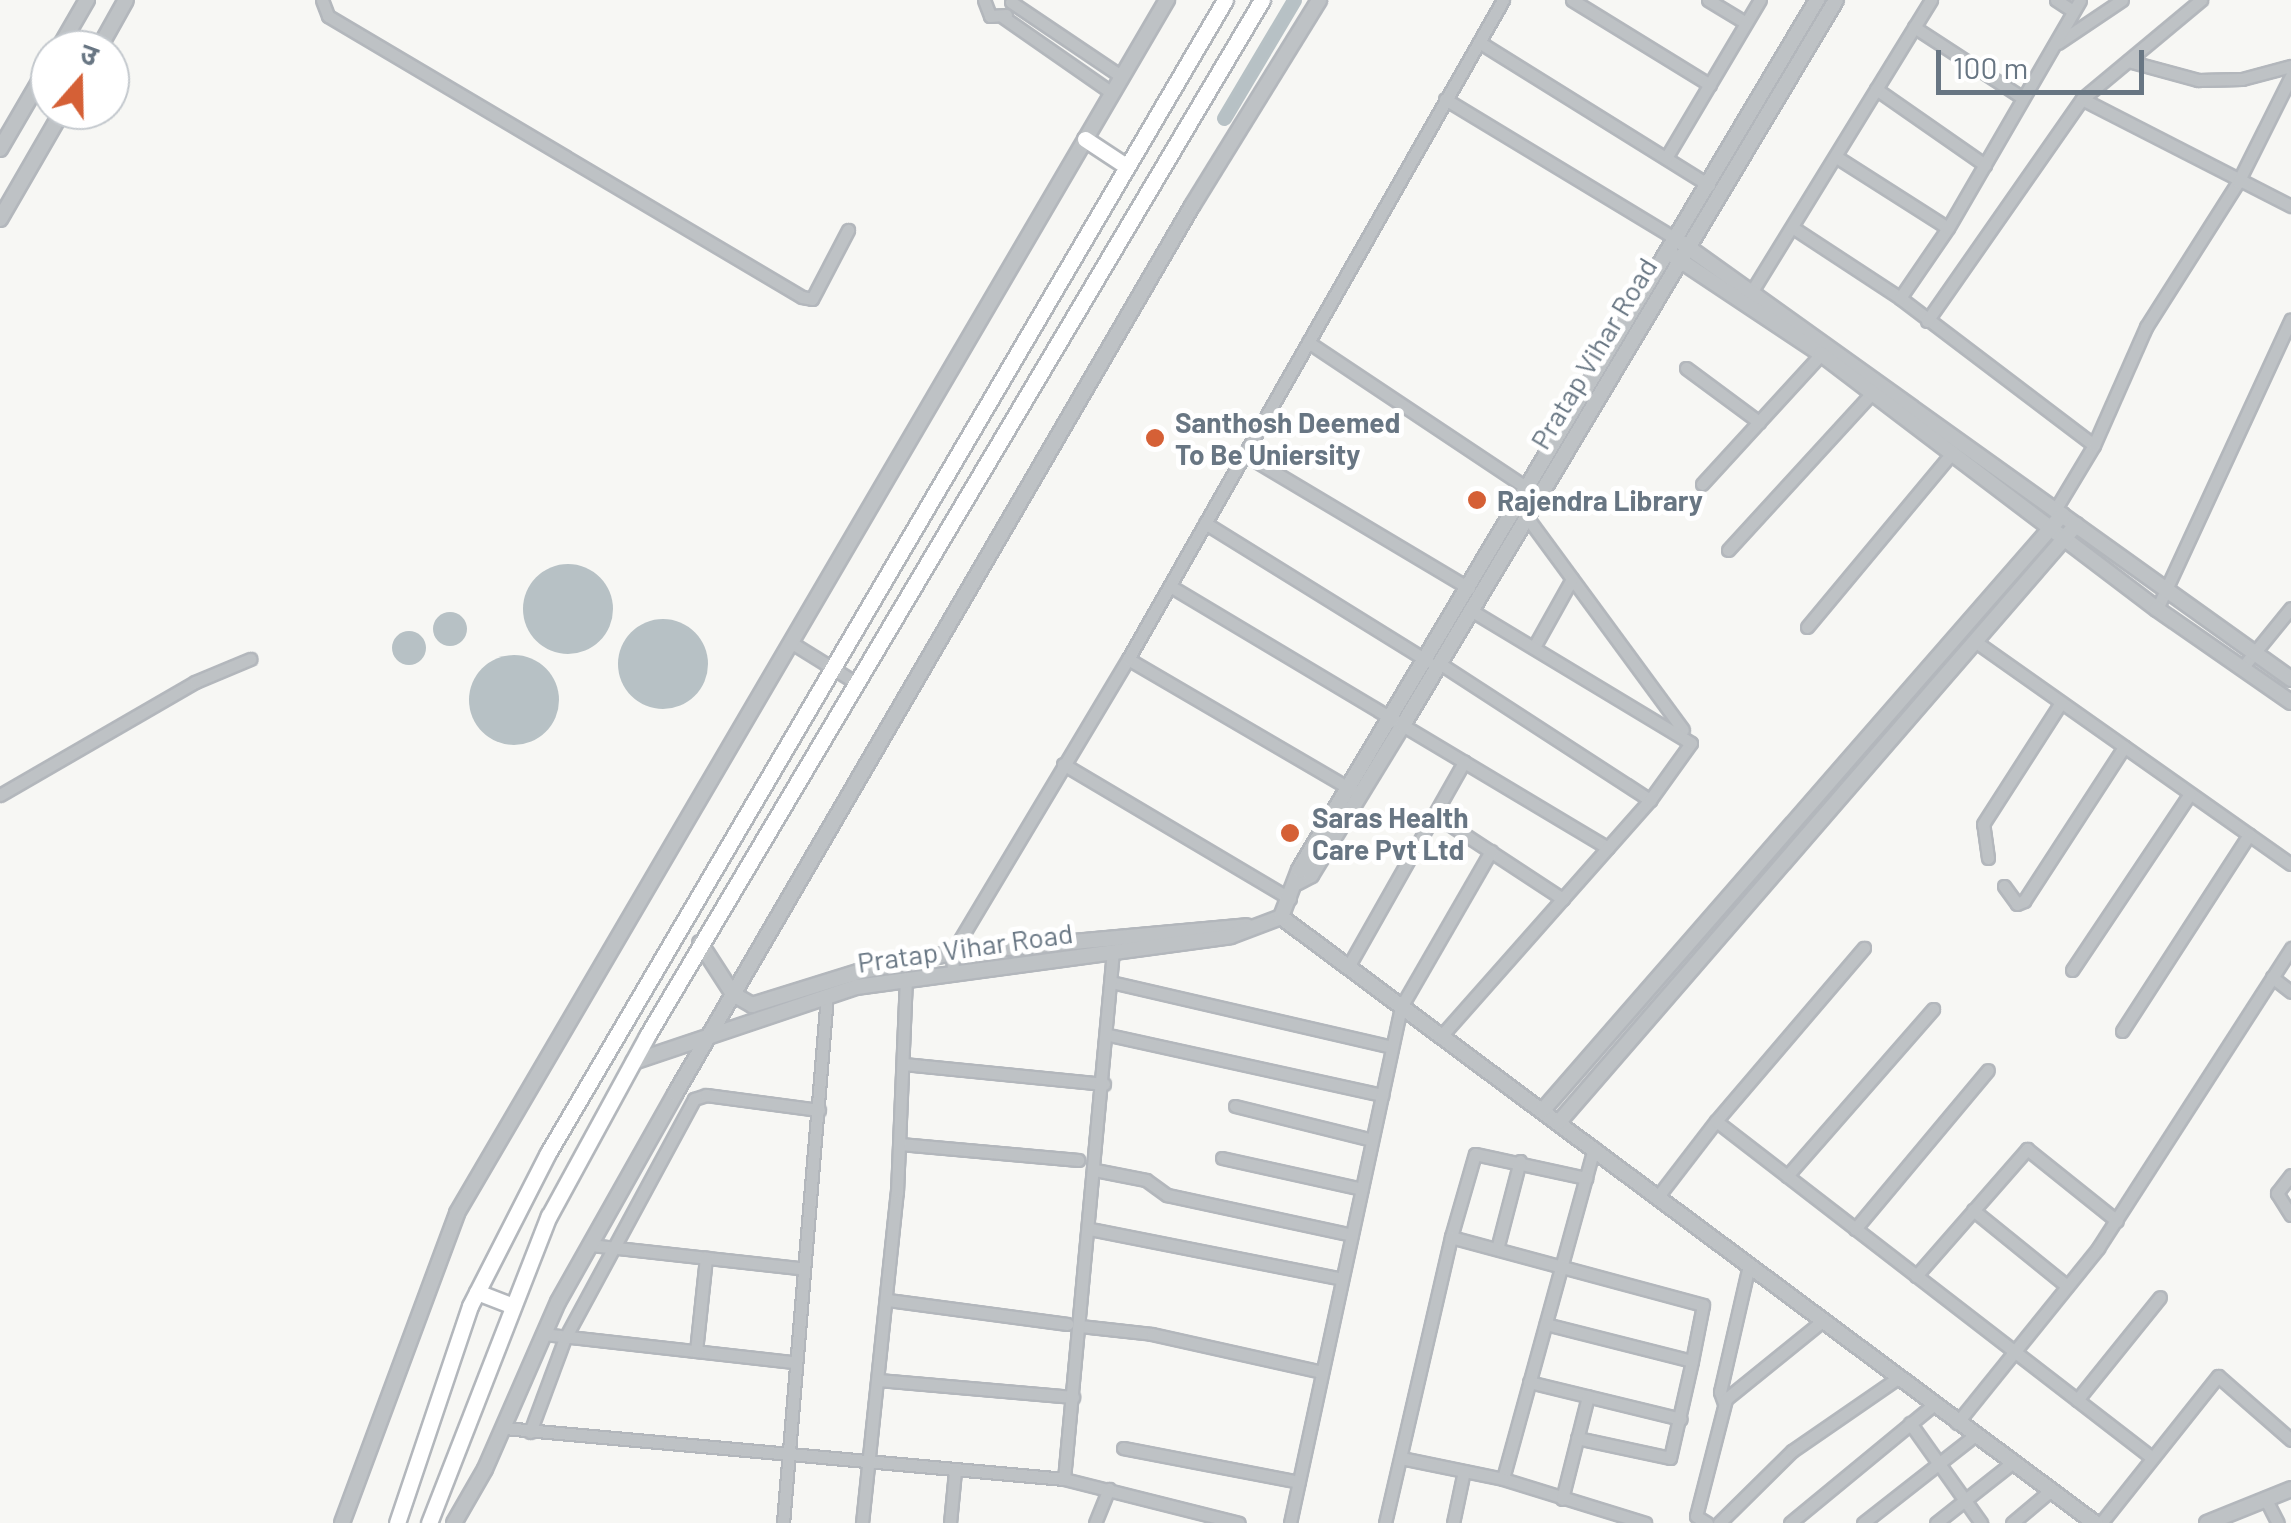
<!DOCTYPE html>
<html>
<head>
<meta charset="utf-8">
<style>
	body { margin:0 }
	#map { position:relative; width:2291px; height:1523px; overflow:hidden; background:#f7f7f4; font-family:Barlow,"Noto Sans Devanagari",sans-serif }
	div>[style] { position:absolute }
	.water>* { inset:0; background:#b7c1c5 }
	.round { border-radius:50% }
	.canal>* { height:15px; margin:-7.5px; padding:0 7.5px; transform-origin:7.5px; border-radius:7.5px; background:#b7c1c5 }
	.roads { filter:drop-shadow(2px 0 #b3b7bc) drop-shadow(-2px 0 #b3b7bc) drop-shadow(0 2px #b3b7bc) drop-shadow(0 -2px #b3b7bc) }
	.minor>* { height:11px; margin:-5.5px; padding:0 5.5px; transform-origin:5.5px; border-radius:5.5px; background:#bec2c5 }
	.tertiary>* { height:14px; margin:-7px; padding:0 7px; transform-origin:7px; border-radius:7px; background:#bec2c5 }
	.secondary>* { height:15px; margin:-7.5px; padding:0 7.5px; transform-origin:7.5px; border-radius:7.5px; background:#fff }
	.dots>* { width:28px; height:28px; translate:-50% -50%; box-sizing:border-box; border:5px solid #fff; border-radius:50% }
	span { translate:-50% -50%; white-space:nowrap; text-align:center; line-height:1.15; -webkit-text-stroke:10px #fff; paint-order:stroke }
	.street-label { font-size:28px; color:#687683 }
	.poi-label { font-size:28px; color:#687683; font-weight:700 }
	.left { translate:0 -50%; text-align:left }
	.north { position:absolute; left:30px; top:30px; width:100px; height:100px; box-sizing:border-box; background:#fff; border:2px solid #c3c8cd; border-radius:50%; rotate:20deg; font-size:28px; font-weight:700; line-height:40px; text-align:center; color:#687683 }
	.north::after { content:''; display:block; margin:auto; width:35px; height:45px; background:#d56036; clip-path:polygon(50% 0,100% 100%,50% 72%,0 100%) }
	.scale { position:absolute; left:1936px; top:50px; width:208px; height:45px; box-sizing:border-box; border:5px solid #687683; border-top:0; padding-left:12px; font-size:30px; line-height:35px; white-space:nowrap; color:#687683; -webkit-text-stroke:8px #fff; paint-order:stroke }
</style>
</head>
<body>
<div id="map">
	<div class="water">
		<div class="round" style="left:523px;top:564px;width:90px;height:90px"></div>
		<div class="round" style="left:433px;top:612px;width:34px;height:34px"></div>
		<div class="round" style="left:618px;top:619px;width:90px;height:90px"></div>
		<div class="round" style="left:392px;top:631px;width:34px;height:34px"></div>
		<div class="round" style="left:469px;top:655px;width:90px;height:90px"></div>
	</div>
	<div class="canal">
		<div style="left:1224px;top:118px;width:137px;rotate:-59.3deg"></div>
	</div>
	<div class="roads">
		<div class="minor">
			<div style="left:322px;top:0;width:17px;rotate:69deg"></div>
			<div style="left:328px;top:16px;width:551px;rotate:30.66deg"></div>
			<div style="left:802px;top:297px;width:10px;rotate:11deg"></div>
			<div style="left:812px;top:299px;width:78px;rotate:-62.4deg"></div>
			<div style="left:984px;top:0;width:17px;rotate:69deg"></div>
			<div style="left:990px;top:16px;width:16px;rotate:-4deg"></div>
			<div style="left:1572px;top:0;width:162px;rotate:31.6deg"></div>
			<div style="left:1708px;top:0;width:44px;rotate:31.2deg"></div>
			<div style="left:2056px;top:0;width:20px;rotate:33deg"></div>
			<div style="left:1011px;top:2px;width:134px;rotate:34deg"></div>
			<div style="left:1003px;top:17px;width:133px;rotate:34.9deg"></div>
			<div style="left:1914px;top:27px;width:130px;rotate:33.1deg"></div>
			<div style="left:1479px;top:42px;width:271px;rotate:31.9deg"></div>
			<div style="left:2058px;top:43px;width:77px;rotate:-33.9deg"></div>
			<div style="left:2128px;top:61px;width:73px;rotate:15.2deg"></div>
			<div style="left:2198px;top:80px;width:44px;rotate:-1.3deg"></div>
			<div style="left:2242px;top:79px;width:51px;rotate:-14.9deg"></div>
			<div style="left:1876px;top:89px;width:133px;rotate:34.9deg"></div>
			<div style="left:1445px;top:99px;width:270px;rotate:31.2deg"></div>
			<div style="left:2082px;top:99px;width:235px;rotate:27.1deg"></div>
			<div style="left:1666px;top:158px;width:184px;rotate:-59.3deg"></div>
			<div style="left:1838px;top:158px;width:130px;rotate:32.5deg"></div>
			<div style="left:1795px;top:229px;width:126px;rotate:33.3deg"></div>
			<div style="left:1900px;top:298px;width:243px;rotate:37.2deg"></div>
			<div style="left:1752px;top:291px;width:342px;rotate:-58.4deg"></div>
			<div style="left:1900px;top:298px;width:85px;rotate:-55.6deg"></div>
			<div style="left:1948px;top:228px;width:263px;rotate:-59.9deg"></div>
			<div style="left:1927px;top:321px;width:271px;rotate:-55.1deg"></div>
			<div style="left:2082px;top:99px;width:155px;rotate:-39.8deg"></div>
			<div style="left:1308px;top:342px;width:263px;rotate:33.7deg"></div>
			<div style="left:1686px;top:368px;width:91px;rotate:36.5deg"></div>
			<div style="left:1244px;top:454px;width:262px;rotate:30.8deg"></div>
			<div style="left:1702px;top:484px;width:176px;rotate:-47.5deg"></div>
			<div style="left:2055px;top:510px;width:76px;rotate:-59deg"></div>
			<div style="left:2094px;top:445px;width:129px;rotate:-66.2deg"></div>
			<div style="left:2146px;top:327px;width:172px;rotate:-57.6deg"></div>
			<div style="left:2238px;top:182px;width:119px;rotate:-63.4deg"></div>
			<div style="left:1526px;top:516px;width:265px;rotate:53.7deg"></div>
			<div style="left:1205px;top:523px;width:262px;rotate:31.8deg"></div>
			<div style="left:1728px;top:550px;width:212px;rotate:-47.5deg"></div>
			<div style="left:1170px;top:586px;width:510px;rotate:30.89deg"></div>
			<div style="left:2157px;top:609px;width:319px;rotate:-65.2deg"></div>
			<div style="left:1807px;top:627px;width:228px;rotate:-50.2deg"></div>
			<div style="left:1976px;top:642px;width:385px;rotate:35.2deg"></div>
			<div style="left:792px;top:643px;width:72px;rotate:31.9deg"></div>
			<div style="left:1534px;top:647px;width:78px;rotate:-60.8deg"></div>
			<div style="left:1128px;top:659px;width:259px;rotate:30.3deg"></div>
			<div style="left:1439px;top:663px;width:252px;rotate:33deg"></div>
			<div style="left:2242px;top:668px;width:77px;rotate:-50.8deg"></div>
			<div style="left:1063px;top:764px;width:264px;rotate:30.7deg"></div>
			<div style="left:0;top:795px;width:225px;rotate:-30.1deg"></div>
			<div style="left:195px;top:682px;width:60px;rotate:-22.7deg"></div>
			<div style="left:1435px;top:815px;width:153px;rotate:33.3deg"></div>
			<div style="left:1988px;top:858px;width:34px;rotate:-98deg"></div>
			<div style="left:1983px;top:824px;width:143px;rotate:-57.3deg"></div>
			<div style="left:2004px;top:886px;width:22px;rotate:54deg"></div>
			<div style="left:2017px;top:904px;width:8px;rotate:-23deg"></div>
			<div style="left:2024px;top:901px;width:184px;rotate:-57deg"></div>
			<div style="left:1348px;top:967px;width:236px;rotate:-60.5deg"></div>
			<div style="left:953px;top:969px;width:16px;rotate:-94deg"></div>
			<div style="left:952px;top:953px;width:343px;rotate:-59.1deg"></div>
			<div style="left:1128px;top:659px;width:758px;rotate:-60.36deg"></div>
			<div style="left:2072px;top:970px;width:211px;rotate:-56.2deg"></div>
			<div style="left:2272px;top:977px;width:24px;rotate:38deg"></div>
			<div style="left:1111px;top:982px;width:288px;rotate:13deg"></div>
			<div style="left:2122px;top:1031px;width:234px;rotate:-57.1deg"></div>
			<div style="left:1109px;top:1035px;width:280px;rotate:12.4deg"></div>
			<div style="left:1442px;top:1035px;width:314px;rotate:-48.5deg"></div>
			<div style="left:1650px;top:800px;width:70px;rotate:-54.3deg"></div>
			<div style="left:1691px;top:743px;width:259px;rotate:-148.9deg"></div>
			<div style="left:904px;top:1064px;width:201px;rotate:5.7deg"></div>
			<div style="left:1235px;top:1106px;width:141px;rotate:13.9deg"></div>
			<div style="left:1716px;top:1121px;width:228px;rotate:-49.5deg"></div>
			<div style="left:900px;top:1144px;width:179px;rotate:5.1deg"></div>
			<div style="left:1594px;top:1148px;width:343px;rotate:105.4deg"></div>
			<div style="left:1503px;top:1479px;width:149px;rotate:17.2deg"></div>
			<div style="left:1222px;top:1158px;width:143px;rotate:12.5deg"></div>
			<div style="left:1095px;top:1170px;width:52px;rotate:11.1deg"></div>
			<div style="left:1146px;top:1180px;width:26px;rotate:36deg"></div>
			<div style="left:1167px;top:1195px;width:189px;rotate:12.2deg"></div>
			<div style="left:2291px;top:1175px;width:23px;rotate:128deg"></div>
			<div style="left:2277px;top:1193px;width:26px;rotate:58deg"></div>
			<div style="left:1787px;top:1176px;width:222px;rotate:-48.8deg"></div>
			<div style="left:1659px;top:1195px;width:93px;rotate:-52.4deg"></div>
			<div style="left:1716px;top:1121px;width:550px;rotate:37.68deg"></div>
			<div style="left:1973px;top:1210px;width:121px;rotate:39deg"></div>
			<div style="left:1090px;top:1229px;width:257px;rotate:11.2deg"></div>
			<div style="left:1855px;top:1229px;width:207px;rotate:-50.1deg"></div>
			<div style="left:1451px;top:1237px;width:86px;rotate:-73.9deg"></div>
			<div style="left:1475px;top:1154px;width:114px;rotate:12.2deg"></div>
			<div style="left:590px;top:1245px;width:211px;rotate:6.3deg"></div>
			<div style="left:1497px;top:1249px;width:91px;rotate:-75.4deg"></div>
			<div style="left:1916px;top:1276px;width:169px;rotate:-48.8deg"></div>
			<div style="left:2027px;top:1149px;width:115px;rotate:38.7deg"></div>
			<div style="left:888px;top:1300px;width:181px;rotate:7.6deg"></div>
			<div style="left:1080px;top:1326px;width:72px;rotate:6.3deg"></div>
			<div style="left:1152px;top:1334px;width:174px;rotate:12.6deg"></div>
			<div style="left:543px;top:1334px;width:251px;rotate:6.4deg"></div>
			<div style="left:696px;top:1351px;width:94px;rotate:-83.9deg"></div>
			<div style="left:878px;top:1380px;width:196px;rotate:5deg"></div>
			<div style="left:1529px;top:1382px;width:156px;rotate:13.7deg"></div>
			<div style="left:2077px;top:1400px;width:132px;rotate:-51.1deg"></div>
			<div style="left:1724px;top:1403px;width:12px;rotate:-110deg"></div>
			<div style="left:1720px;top:1392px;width:130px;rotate:-77.1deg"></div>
			<div style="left:1910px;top:1423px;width:123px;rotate:54.6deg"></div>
			<div style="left:1957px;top:1423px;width:225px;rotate:-51.1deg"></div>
			<div style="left:2098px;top:1248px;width:357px;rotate:-57.2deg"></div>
			<div style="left:504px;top:1428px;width:562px;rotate:5.2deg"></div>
			<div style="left:1064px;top:1479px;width:180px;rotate:14.1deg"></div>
			<div style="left:530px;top:1432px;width:100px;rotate:-69.6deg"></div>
			<div style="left:565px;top:1338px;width:272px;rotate:-61.6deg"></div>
			<div style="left:694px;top:1099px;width:13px;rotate:-18deg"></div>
			<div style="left:706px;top:1095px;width:114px;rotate:7.6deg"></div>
			<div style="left:1577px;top:1438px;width:95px;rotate:12.1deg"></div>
			<div style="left:1670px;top:1458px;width:99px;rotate:-77.2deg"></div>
			<div style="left:1123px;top:1448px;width:179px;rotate:10.9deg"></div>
			<div style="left:1401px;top:1458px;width:104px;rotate:11.6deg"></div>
			<div style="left:1064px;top:1479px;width:530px;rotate:-84.7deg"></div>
			<div style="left:2265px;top:1498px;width:28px;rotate:63deg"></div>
			<div style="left:1562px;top:1499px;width:106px;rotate:-75.8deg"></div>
			<div style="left:783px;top:1523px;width:529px;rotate:-85.23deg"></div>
			<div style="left:862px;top:1523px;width:333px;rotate:-84deg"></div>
			<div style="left:897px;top:1192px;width:214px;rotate:-87.6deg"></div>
			<div style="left:950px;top:1523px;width:52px;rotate:-84.5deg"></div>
			<div style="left:1095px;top:1523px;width:37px;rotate:-68deg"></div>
			<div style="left:1290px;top:1523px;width:528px;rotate:-77.86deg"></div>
			<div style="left:1401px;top:1007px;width:180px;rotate:-60deg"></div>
			<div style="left:1385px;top:1523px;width:294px;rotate:-77deg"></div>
			<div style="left:1451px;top:1237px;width:261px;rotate:15.1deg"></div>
			<div style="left:1703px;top:1305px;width:57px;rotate:101.1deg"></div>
			<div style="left:1692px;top:1361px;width:151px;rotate:-165.8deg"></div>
			<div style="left:1453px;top:1523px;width:53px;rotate:-78.1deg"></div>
			<div style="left:1707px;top:1523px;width:13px;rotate:-148deg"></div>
			<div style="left:1696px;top:1516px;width:121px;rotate:-75.6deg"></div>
			<div style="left:1726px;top:1399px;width:122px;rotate:-39deg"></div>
			<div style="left:1719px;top:1523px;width:103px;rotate:-44.6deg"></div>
			<div style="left:1792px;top:1451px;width:129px;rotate:-34.6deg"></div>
			<div style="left:1790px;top:1523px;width:184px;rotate:-39.5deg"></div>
			<div style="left:1863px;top:1523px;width:141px;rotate:-38.1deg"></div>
			<div style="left:1936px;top:1523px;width:97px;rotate:-38.3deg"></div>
			<div style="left:2012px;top:1523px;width:50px;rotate:-40.1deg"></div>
			<div style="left:2101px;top:1523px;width:188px;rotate:-51.5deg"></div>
			<div style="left:2218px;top:1376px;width:97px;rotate:41.2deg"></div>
		</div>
		<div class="tertiary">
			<div style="left:58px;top:50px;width:58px;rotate:-59.9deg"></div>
			<div style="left:98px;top:50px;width:57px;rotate:-60.8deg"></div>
			<div style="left:0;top:149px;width:99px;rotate:-59.8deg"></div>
			<div style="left:0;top:219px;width:126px;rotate:-60deg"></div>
			<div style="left:1682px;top:243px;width:749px;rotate:35.6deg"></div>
			<div style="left:1672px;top:255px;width:179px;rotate:33.6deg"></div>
			<div style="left:1821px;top:354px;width:422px;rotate:37.2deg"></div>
			<div style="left:2157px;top:609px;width:163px;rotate:34.8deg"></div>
			<div style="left:1298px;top:882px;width:15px;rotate:-28deg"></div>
			<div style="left:1311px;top:875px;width:176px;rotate:-58.5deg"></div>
			<div style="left:1403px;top:725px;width:844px;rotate:-59.15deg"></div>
			<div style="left:1281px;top:917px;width:1015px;rotate:36.67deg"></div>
			<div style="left:700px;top:943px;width:61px;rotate:57.1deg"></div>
			<div style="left:733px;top:994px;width:22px;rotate:30deg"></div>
			<div style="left:752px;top:1005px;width:111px;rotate:-17.3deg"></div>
			<div style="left:858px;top:972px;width:96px;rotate:-11.4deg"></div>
			<div style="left:952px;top:953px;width:296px;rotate:-5.2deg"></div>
			<div style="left:633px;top:1062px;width:235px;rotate:-18.6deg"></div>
			<div style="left:856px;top:987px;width:378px;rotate:-7.7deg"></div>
			<div style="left:1231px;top:936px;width:53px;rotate:-20.8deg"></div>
			<div style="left:1281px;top:917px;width:50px;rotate:-69deg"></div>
			<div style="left:1299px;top:870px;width:1013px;rotate:-59.23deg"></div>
			<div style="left:1543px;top:1110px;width:790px;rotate:-48.9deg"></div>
			<div style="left:1559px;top:1122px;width:790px;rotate:-49.11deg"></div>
			<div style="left:342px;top:1523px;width:331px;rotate:-69.6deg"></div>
			<div style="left:457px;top:1213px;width:1406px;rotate:-59.66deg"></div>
			<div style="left:454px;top:1523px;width:62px;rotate:-60.1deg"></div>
			<div style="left:485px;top:1469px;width:182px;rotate:-66.4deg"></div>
			<div style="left:558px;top:1302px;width:239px;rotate:-60.6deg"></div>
			<div style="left:675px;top:1094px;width:1028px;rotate:-59.79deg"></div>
			<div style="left:1192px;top:206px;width:242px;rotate:-58.3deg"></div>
			<div style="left:2207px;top:1523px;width:91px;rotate:-22deg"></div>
		</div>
		<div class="secondary">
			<div style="left:1085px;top:139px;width:49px;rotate:33.4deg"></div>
			<div style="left:477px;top:1292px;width:36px;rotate:21deg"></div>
			<div style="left:397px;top:1523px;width:229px;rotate:-71.4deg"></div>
			<div style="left:470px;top:1306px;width:172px;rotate:-63deg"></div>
			<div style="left:548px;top:1153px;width:1337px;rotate:-59.58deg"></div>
			<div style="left:429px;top:1523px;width:330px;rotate:-68.7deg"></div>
			<div style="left:549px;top:1216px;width:205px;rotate:-61.4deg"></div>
			<div style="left:647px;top:1036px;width:1205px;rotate:-59.31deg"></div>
		</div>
	</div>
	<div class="dots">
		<div style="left:1155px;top:438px;background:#d56036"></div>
		<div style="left:1477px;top:500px;background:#d56036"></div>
		<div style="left:1290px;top:833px;background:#d56036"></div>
	</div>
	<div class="street-label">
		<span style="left:1593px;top:353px;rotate:-59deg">Pratap Vihar Road</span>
		<span style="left:965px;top:947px;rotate:-8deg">Pratap Vihar Road</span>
	</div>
	<div class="poi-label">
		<span class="left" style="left:1175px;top:438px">Santhosh Deemed<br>To Be Uniersity</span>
		<span class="left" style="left:1497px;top:500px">Rajendra Library</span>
		<span class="left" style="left:1312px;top:833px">Saras Health<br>Care Pvt Ltd</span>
	</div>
	<div class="north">उ</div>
	<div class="scale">100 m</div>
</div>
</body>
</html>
